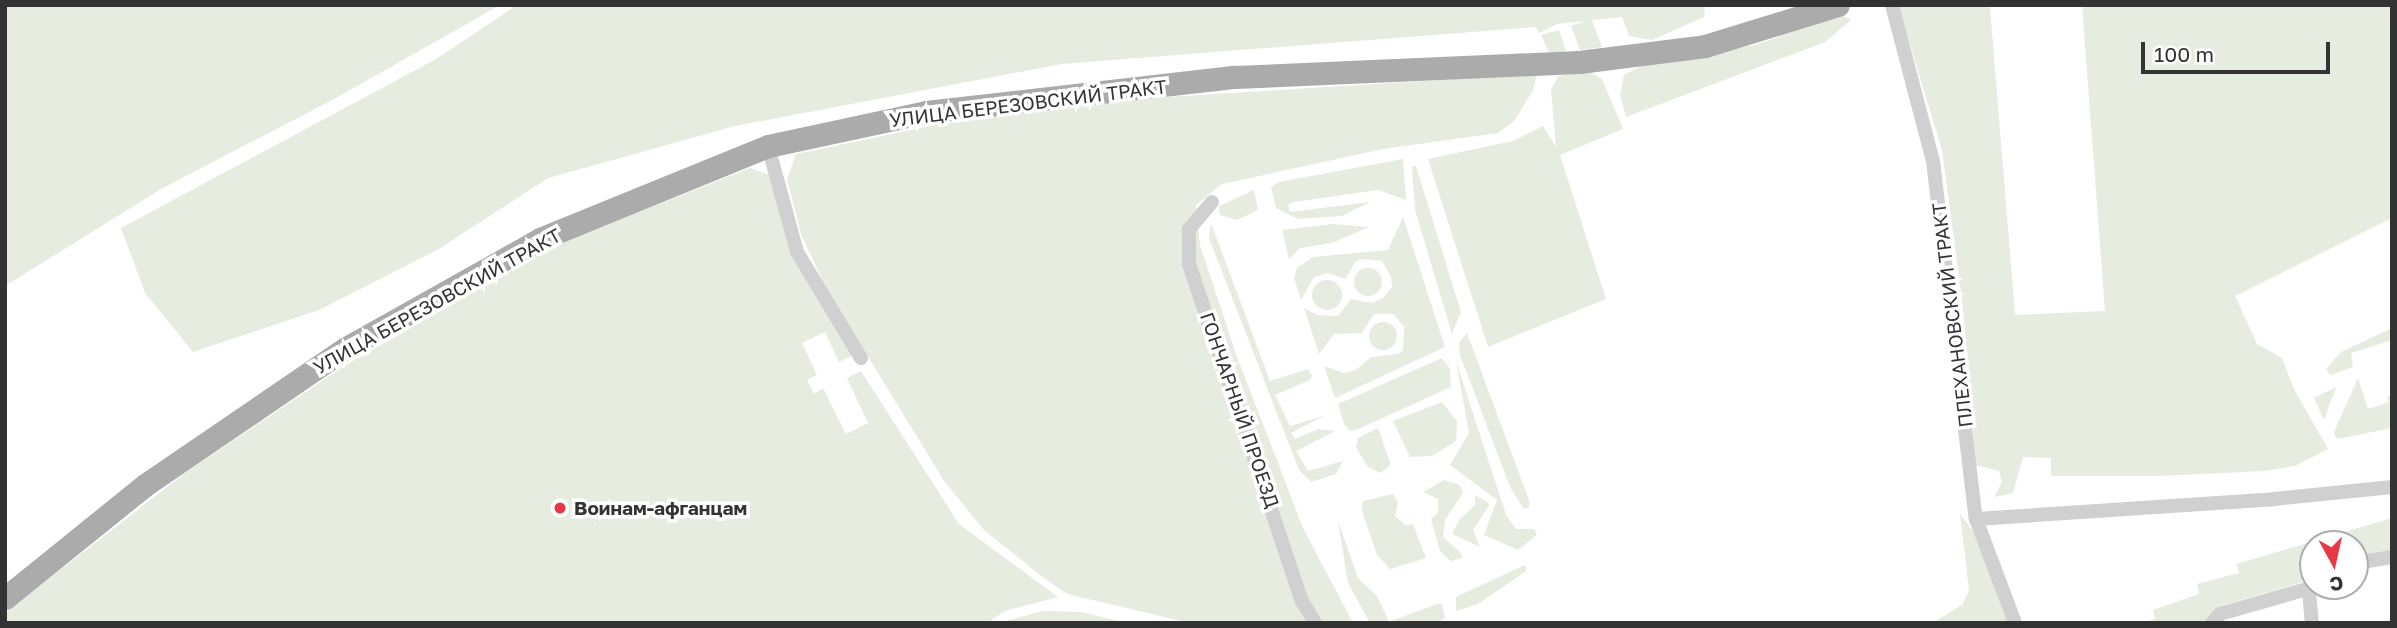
<!DOCTYPE html>
<html>
<head>
<meta charset="utf-8">
<style>
	body { margin:0 }
	#map { position:relative; width:2397px; height:628px; overflow:hidden; background:#fff; font-family:"Golos Text",sans-serif }
	div>[style] { position:absolute }
	.green>* { inset:0; background:#e6ecdf }
	.round { border-radius:50% }
	.minor>* { height:14px; margin:-7px; padding:0 7px; transform-origin:7px; border-radius:7px; background:#d0d0d0 }
	.primary>* { height:23px; margin:-11.5px; padding:0 11.5px; transform-origin:11.5px; border-radius:11.5px; background:#ababab }
	.dots>* { width:19px; height:19px; translate:-50% -50%; box-sizing:border-box; border:4px solid #fff; border-radius:50% }
	span { translate:-50% -50%; white-space:nowrap; text-align:center; line-height:1.15; -webkit-text-stroke:7px #fff; paint-order:stroke }
	.street-label { font-size:19px; color:#333 }
	.poi-label { font-size:19px; color:#333; font-weight:700 }
	.left { translate:0 -50%; text-align:left }
	.frame { position:absolute; inset:0; border:7px solid #333; pointer-events:none }
	.north { position:absolute; left:2299px; top:530px; width:70px; height:70px; box-sizing:border-box; background:#fff; border:2px solid #adadad; border-radius:50%; rotate:172deg; font-size:19px; font-weight:700; line-height:28px; text-align:center; color:#333 }
	.north::after { content:''; display:block; margin:auto; width:24px; height:32px; background:#e63946; clip-path:polygon(50% 0,100% 100%,50% 72%,0 100%) }
	.scale { position:absolute; left:2141px; top:42px; width:189px; height:32px; box-sizing:border-box; border:4px solid #333; border-top:0; padding-left:9px; font-size:21px; line-height:24px; white-space:nowrap; color:#333; -webkit-text-stroke:5px #fff; paint-order:stroke }
</style>
</head>
<body>
<div id="map">
	<div class="green">
		<div style="clip-path:polygon(5px 5px,500px 5px,336px 98px,161px 189px,5px 286px)"></div>
		<div style="clip-path:polygon(517px 5px,1715px 5px,1705px 7px,1704px 17px,1652px 40px,1629px 36px,1622px 17px,1592px 20px,1602px 47px,1580px 50px,1571px 26px,1585px 21px,1557px 24px,1539px 33px,1536px 27px,1062px 64px,735px 126px,548px 178px,439px 249px,319px 310px,193px 352px,145px 293px,121px 228px,436px 59px)"></div>
		<div style="clip-path:polygon(1898px 5px,1990px 7px,2015px 315px,2105px 311px,2082px 5px,2392px 5px,2392px 218px,2235px 296px,2257px 344px,2282px 358px,2294px 389px,2328px 449px,2295px 466px,2265px 471px,2159px 476px,2051px 476px,2051px 458px,2023px 457px,2013px 493px,1994px 497px,2002px 482px,1999px 471px,1975px 465px,1963px 307px,1942px 150px)"></div>
		<div style="clip-path:polygon(1841px 15px,1851px 20px,1825px 42px,1626px 117px,1620px 95px,1624px 75px,1643px 65px,1755px 45px)"></div>
		<div style="clip-path:polygon(1559px 30px,1566px 51px,1549px 53px,1541px 35px)"></div>
		<div style="clip-path:polygon(1590px 72px,1602px 79px,1623px 129px,1560px 155px,1606px 299px,1488px 347px,1428px 159px,1513px 141px,1543px 126px,1556px 147px,1551px 90px,1558px 76px)"></div>
		<div style="clip-path:polygon(1537px 74px,1533px 90px,1515px 120px,1498px 133px,1383px 149px,1222px 184px,1196px 205px,1200px 245px,1236px 354px,1303px 528px,1353px 623px,1190px 623px,1067px 594px,1040px 575px,984px 530px,944px 481px,825px 286px,801px 234px,787px 179px,796px 154px,940px 124px,1119px 100px)"></div>
		<div style="clip-path:polygon(1403px 159px,1406px 200px,1378px 190px,1294px 202px,1288px 205px,1290px 212px,1370px 202px,1342px 216px,1298px 219px,1276px 208px,1271px 187px,1279px 182px)"></div>
		<div style="clip-path:polygon(1412px 166px,1416px 166px,1461px 312px,1452px 334px,1415px 210px)"></div>
		<div style="clip-path:polygon(750px 168px,770px 175px,790px 254px,854px 355px,839px 362px,825px 332px,802px 343px,817px 375px,807px 380px,814px 394px,823px 388px,846px 434px,868px 423px,847px 378px,861px 371px,959px 524px,1058px 597px,1005px 611px,987px 623px,5px 623px,5px 613px,185px 473px,346px 365px,556px 245px)"></div>
		<div style="clip-path:polygon(1254px 190px,1258px 210px,1237px 220px,1220px 215px,1219px 206px)"></div>
		<div style="clip-path:polygon(1403px 217px,1445px 347px,1335px 398px,1324px 366px,1344px 373px,1356px 370px,1371px 357px,1398px 354px,1403px 350px,1404px 327px,1394px 314px,1374px 314px,1362px 333px,1334px 334px,1319px 354px,1304px 308px,1317px 315px,1338px 316px,1351px 299px,1372px 303px,1383px 298px,1392px 287px,1391px 277px,1382px 261px,1363px 259px,1355px 262px,1346px 279px,1328px 273px,1314px 277px,1301px 300px,1294px 278px,1297px 268px,1313px 257px,1388px 250px)"></div>
		<div style="clip-path:polygon(1211px 223px,1270px 381px,1308px 369px,1312px 375px,1310px 380px,1275px 395px,1290px 426px,1326px 415px,1291px 433px,1295px 439px,1318px 429px,1335px 431px,1296px 451px,1308px 471px,1343px 461px,1336px 474px,1311px 482px,1299px 470px,1209px 238px)"></div>
		<div style="clip-path:polygon(1333px 224px,1369px 227px,1332px 243px,1300px 248px,1289px 259px,1282px 230px)"></div>
		<div class="round" style="left:1354px;top:268px;width:28px;height:28px"></div>
		<div class="round" style="left:1312px;top:280px;width:30px;height:30px"></div>
		<div class="round" style="left:1369px;top:322px;width:28px;height:28px"></div>
		<div style="clip-path:polygon(2392px 328px,2392px 340px,2351px 353px,2353px 367px,2330px 375px,2326px 369px,2341px 352px)"></div>
		<div style="clip-path:polygon(1467px 333px,1529px 500px,1529px 508px,1523px 508px,1510px 487px,1460px 355px,1459px 342px)"></div>
		<div style="clip-path:polygon(1442px 358px,1450px 369px,1451px 387px,1356px 430px,1350px 431px,1344px 424px,1338px 404px)"></div>
		<div style="clip-path:polygon(1456px 361px,1506px 515px,1516px 529px,1534px 529px,1537px 535px,1518px 550px,1484px 535px,1497px 500px,1450px 465px,1469px 433px)"></div>
		<div style="clip-path:polygon(2358px 378px,2368px 409px,2389px 402px,2387px 397px,2392px 395px,2392px 428px,2337px 439px,2334px 432px)"></div>
		<div style="clip-path:polygon(2336px 387px,2324px 420px,2314px 398px)"></div>
		<div style="clip-path:polygon(1442px 402px,1457px 421px,1456px 441px,1432px 456px,1410px 457px,1393px 421px)"></div>
		<div style="clip-path:polygon(1378px 428px,1391px 465px,1380px 473px,1367px 466px,1356px 447px,1358px 438px)"></div>
		<div style="clip-path:polygon(1444px 480px,1460px 485px,1463px 493px,1445px 520px,1443px 537px,1461px 553px,1462px 558px,1451px 561px,1440px 551px,1431px 519px,1438px 513px,1438px 499px,1423px 492px)"></div>
		<div style="clip-path:polygon(1393px 494px,1398px 502px,1395px 516px,1405px 525px,1413px 524px,1426px 558px,1390px 569px,1377px 555px,1362px 511px,1363px 501px)"></div>
		<div style="clip-path:polygon(1475px 495px,1490px 504px,1473px 530px,1480px 547px,1452px 534px,1460px 519px,1475px 505px)"></div>
		<div style="clip-path:polygon(1960px 514px,1977px 536px,2010px 623px,1933px 623px,1962px 605px,1969px 590px)"></div>
		<div style="clip-path:polygon(2392px 518px,2392px 551px,2355px 558px,2355px 544px,2313px 544px,2313px 579px,2224px 605px,2203px 623px,2142px 623px,2155px 619px,2153px 610px,2199px 594px,2197px 584px,2239px 573px,2236px 564px)"></div>
		<div style="clip-path:polygon(1338px 521px,1358px 578px,1377px 596px,1389px 622px,1437px 604px,1442px 604px,1445px 618px,1436px 623px,1370px 623px,1348px 583px)"></div>
		<div style="clip-path:polygon(1525px 565px,1526px 571px,1478px 604px,1456px 611px,1456px 597px)"></div>
		<div style="clip-path:polygon(1042px 611px,1081px 612px,1128px 623px,999px 623px)"></div>
	</div>
	<div class="minor">
		<div style="left:1892px;top:5px;width:161px;rotate:75.3deg"></div>
		<div style="left:1933px;top:161px;width:361px;rotate:83.2deg"></div>
		<div style="left:1976px;top:519px;width:111px;rotate:69.4deg"></div>
		<div style="left:768px;top:146px;width:110px;rotate:74.7deg"></div>
		<div style="left:797px;top:252px;width:124px;rotate:58.9deg"></div>
		<div style="left:1212px;top:202px;width:35px;rotate:130deg"></div>
		<div style="left:1189px;top:229px;width:35px;rotate:90deg"></div>
		<div style="left:1189px;top:264px;width:355px;rotate:71.5deg"></div>
		<div style="left:1302px;top:601px;width:26px;rotate:59deg"></div>
		<div style="left:1976px;top:519px;width:299px;rotate:-3.8deg"></div>
		<div style="left:2274px;top:499px;width:119px;rotate:-5.8deg"></div>
		<div style="left:2355px;top:563px;width:37px;rotate:-9deg"></div>
		<div style="left:2309px;top:591px;width:32px;rotate:85deg"></div>
		<div style="left:2212px;top:623px;width:12px;rotate:-48deg"></div>
		<div style="left:2220px;top:614px;width:101px;rotate:-16.1deg"></div>
	</div>
	<div class="primary">
		<div style="left:5px;top:598px;width:180px;rotate:-38.9deg"></div>
		<div style="left:145px;top:485px;width:243px;rotate:-34.3deg"></div>
		<div style="left:346px;top:348px;width:223px;rotate:-29.3deg"></div>
		<div style="left:540px;top:239px;width:246px;rotate:-22.2deg"></div>
		<div style="left:768px;top:146px;width:162px;rotate:-12.1deg"></div>
		<div style="left:926px;top:112px;width:311px;rotate:-6.5deg"></div>
		<div style="left:1235px;top:77px;width:344px;rotate:-2.5deg"></div>
		<div style="left:1579px;top:62px;width:127px;rotate:-7.2deg"></div>
		<div style="left:1705px;top:46px;width:139px;rotate:-17.1deg"></div>
	</div>
	<div class="dots">
		<div style="left:560px;top:508px;background:#e63946"></div>
	</div>
	<div class="street-label">
		<span style="left:1028px;top:103px;rotate:-7deg">УЛИЦА БЕРЕЗОВСКИЙ ТРАКТ</span>
		<span style="left:437px;top:301px;rotate:-29deg">УЛИЦА БЕРЕЗОВСКИЙ ТРАКТ</span>
		<span style="left:1952px;top:315px;rotate:-97deg">ПЛЕХАНОВСКИЙ ТРАКТ</span>
		<span style="left:1240px;top:410px;rotate:71deg">ГОНЧАРНЫЙ ПРОЕЗД</span>
	</div>
	<div class="poi-label">
		<span class="left" style="left:574px;top:508px">Воинам-афганцам</span>
	</div>
	<div class="frame"></div>
	<div class="north">С</div>
	<div class="scale">100 m</div>
</div>
</body>
</html>
